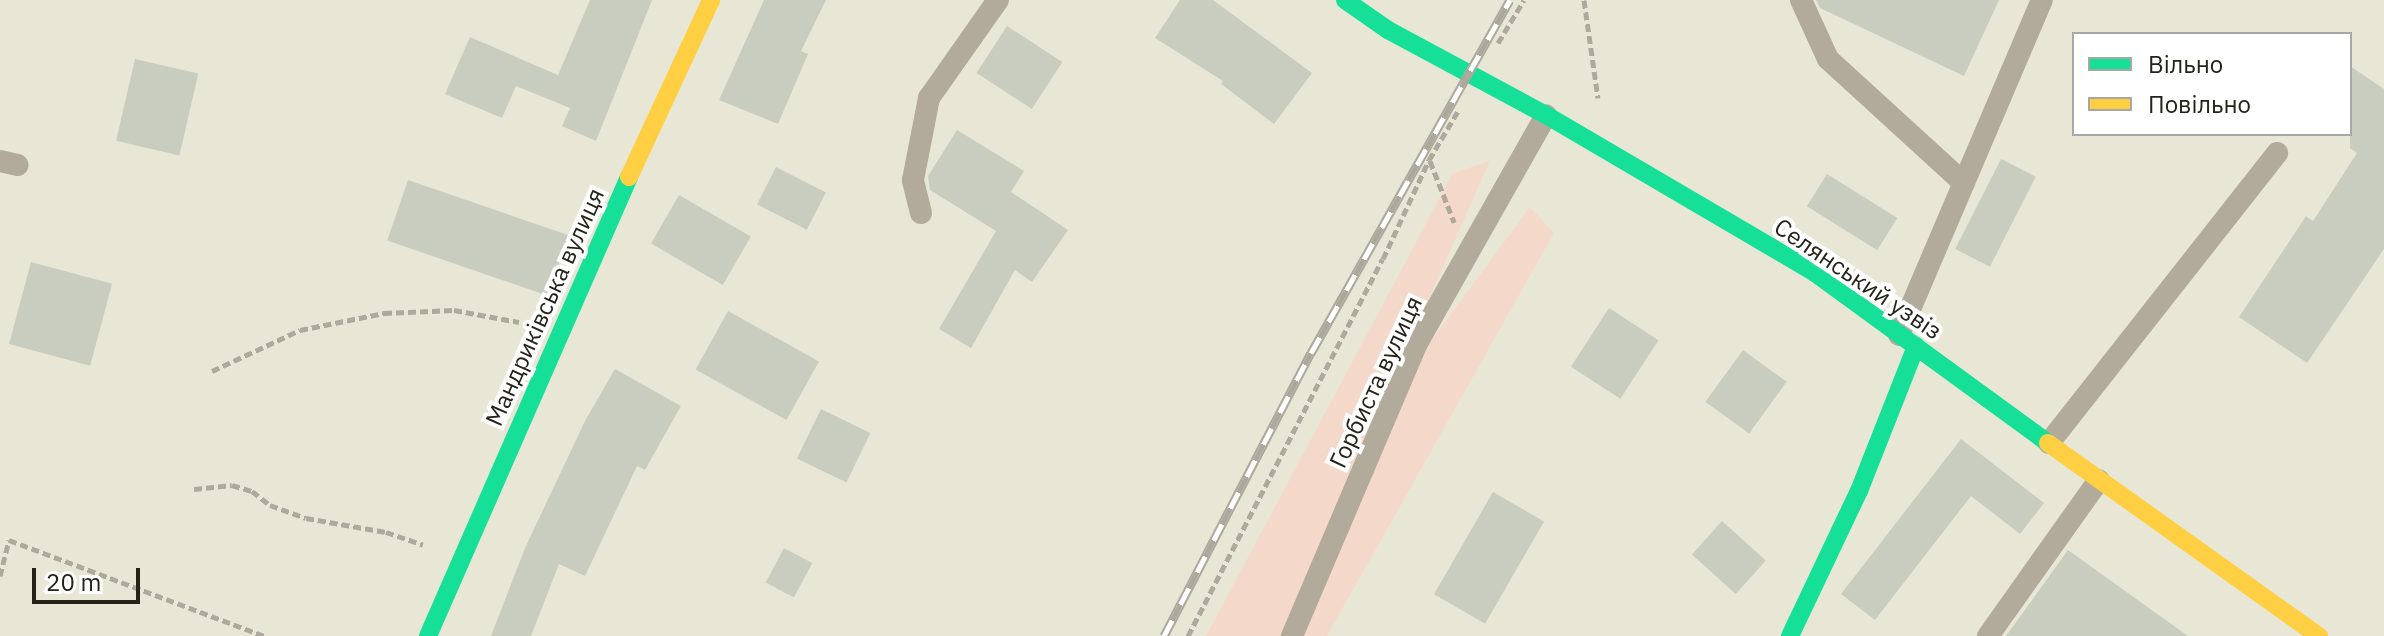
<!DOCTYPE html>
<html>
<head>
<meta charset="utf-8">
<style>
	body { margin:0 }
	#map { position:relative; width:2384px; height:636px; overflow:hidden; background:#e8e7d6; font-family:"IBM Plex Sans",sans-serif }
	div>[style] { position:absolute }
	.green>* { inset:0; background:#f4d9ca }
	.building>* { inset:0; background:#c9cdc0; transform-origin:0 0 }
	.path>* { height:5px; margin-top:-2.5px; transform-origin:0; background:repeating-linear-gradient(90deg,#aea99c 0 8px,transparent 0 12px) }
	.lane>* { height:22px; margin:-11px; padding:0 11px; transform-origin:11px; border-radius:11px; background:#b2ab9c }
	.fast>* { height:18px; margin:-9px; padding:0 9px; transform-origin:9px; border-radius:9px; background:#16e098 }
	.slow>* { height:18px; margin:-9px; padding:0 9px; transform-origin:9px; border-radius:9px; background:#ffcf43 }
	.rail>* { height:9px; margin-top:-4.5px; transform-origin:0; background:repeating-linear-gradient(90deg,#fff 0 18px,#aca89b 0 36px); box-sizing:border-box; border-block:2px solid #aca89b }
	span { translate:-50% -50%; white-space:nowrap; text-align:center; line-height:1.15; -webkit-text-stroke:8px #fff; paint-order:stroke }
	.street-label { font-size:24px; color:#242318 }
	.legend { position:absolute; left:2072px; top:32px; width:280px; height:104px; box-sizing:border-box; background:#fff; border:2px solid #a7a7a3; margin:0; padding:10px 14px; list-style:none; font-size:24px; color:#242318 }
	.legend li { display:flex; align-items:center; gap:16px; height:40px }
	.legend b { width:40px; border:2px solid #a7a7a3 }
	.scale { position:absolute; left:32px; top:568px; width:108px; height:36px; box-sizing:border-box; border:4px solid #242318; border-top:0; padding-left:10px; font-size:24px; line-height:28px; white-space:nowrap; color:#242318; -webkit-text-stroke:6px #fff; paint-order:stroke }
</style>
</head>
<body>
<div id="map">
	<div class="green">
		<div style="clip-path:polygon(1490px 161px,1422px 314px,1428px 345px,1530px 207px,1554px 233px,1327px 636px,1206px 636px,1453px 173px)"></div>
	</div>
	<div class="building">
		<div style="clip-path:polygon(590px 0,652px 0,596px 141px,562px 126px,570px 108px,516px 86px,502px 118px,445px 94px,470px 37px,558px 75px)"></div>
		<div style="clip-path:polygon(764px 0,826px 0,801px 51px,808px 54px,778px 124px,719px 100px)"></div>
		<div style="clip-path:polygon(1180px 0,1213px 0,1312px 73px,1274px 124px,1221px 84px,1223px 81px,1155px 38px)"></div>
		<div style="clip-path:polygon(1816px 0,1999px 0,1964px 76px,1820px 8px)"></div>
		<div style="left:1007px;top:26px;width:66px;height:56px;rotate:33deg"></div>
		<div style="left:135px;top:59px;width:65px;height:84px;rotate:13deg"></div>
		<div style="clip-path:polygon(2350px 66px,2384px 89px,2384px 249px,2307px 363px,2239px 317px,2306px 216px,2313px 221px,2357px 153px,2350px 148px)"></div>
		<div style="clip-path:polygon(957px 130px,1024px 171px,1011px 192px,1068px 230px,1032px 282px,1015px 270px,971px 348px,939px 329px,996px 231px,930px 190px,928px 176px)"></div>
		<div style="left:2001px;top:159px;width:39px;height:101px;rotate:27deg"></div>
		<div style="left:776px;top:167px;width:56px;height:42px;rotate:27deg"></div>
		<div style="left:1827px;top:174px;width:83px;height:38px;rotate:32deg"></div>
		<div style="left:408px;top:180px;width:170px;height:64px;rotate:19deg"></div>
		<div style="left:679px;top:195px;width:83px;height:56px;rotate:30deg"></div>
		<div style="left:31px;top:262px;width:84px;height:85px;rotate:15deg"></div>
		<div style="left:1609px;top:308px;width:59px;height:70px;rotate:33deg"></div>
		<div style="left:728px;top:311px;width:104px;height:67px;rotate:29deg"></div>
		<div style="left:1743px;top:350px;width:54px;height:64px;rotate:36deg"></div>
		<div style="clip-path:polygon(615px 369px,681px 406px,645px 470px,637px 466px,585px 576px,559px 564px,531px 636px,491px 636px,525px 548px,585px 421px)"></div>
		<div style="left:821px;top:409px;width:55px;height:55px;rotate:26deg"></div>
		<div style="clip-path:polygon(1961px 439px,2044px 503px,2020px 534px,1971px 496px,1875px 620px,1841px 594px)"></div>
		<div style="left:1493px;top:492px;width:59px;height:118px;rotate:30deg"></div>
		<div style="left:1722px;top:521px;width:59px;height:45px;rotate:42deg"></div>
		<div style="left:784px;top:548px;width:32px;height:39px;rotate:28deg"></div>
		<div style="clip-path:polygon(2068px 550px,2188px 636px,2006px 636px)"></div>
	</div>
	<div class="path">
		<div style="left:1584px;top:0;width:99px;rotate:81.9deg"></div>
		<div style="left:1498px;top:43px;width:50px;rotate:-58.8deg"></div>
		<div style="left:1430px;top:161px;width:66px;rotate:68.5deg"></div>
		<div style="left:212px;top:371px;width:97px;rotate:-25deg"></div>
		<div style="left:300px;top:330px;width:86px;rotate:-11.4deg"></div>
		<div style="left:384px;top:313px;width:70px;rotate:-2.5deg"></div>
		<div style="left:454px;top:310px;width:66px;rotate:10.5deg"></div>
		<div style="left:194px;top:489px;width:38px;rotate:-6deg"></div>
		<div style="left:232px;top:485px;width:21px;rotate:17deg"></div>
		<div style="left:252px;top:491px;width:23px;rotate:38deg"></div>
		<div style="left:270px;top:505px;width:38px;rotate:20deg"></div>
		<div style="left:306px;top:518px;width:81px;rotate:9.9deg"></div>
		<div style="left:386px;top:532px;width:39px;rotate:19deg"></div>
		<div style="left:0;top:576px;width:37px;rotate:-76deg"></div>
		<div style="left:9px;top:540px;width:273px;rotate:20.6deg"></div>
		<div style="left:1188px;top:636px;width:424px;rotate:-62.7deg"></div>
		<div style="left:1383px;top:259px;width:109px;rotate:-65.1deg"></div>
		<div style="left:1429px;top:160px;width:57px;rotate:-59.4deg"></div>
	</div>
	<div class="lane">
		<div style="left:1801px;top:0;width:65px;rotate:65.4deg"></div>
		<div style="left:1828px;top:59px;width:184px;rotate:42.4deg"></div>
		<div style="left:0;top:161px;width:18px;rotate:13deg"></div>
		<div style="left:921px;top:213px;width:34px;rotate:-104deg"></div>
		<div style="left:913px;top:180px;width:84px;rotate:-79deg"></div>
		<div style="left:929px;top:98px;width:120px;rotate:-54.9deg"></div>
		<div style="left:1899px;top:335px;width:364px;rotate:-66.9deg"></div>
		<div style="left:2049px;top:443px;width:369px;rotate:-51.8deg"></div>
		<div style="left:1292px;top:636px;width:316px;rotate:-66.9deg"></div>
		<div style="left:1416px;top:345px;width:264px;rotate:-60.5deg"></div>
		<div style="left:1988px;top:636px;width:191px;rotate:-54.6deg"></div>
	</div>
	<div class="fast">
		<div style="left:1345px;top:0;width:52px;rotate:34.9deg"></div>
		<div style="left:1388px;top:30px;width:179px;rotate:28.3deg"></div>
		<div style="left:1546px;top:115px;width:312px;rotate:30.4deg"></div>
		<div style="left:1815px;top:273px;width:288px;rotate:36.1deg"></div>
		<div style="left:428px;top:636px;width:501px;rotate:-66.35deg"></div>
		<div style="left:1790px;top:636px;width:161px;rotate:-64.6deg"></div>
		<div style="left:1859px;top:491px;width:156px;rotate:-68.5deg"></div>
	</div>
	<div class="slow">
		<div style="left:629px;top:177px;width:195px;rotate:-65.1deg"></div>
		<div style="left:2048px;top:443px;width:333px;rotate:35.5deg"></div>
	</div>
	<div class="rail">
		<div style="left:1164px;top:636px;width:319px;rotate:-62.6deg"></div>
		<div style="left:1311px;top:353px;width:405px;rotate:-60.6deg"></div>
	</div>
	<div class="street-label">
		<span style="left:1858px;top:279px;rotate:34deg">Селянський узвіз</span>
		<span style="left:545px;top:307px;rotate:-66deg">Мандриківська вулиця</span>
		<span style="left:1376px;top:382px;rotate:-65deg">Горбиста вулиця</span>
	</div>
	<ul class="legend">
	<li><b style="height:10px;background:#16e098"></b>Вільно</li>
	<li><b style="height:10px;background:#ffcf43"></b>Повільно</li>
	</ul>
	<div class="scale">20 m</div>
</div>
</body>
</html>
